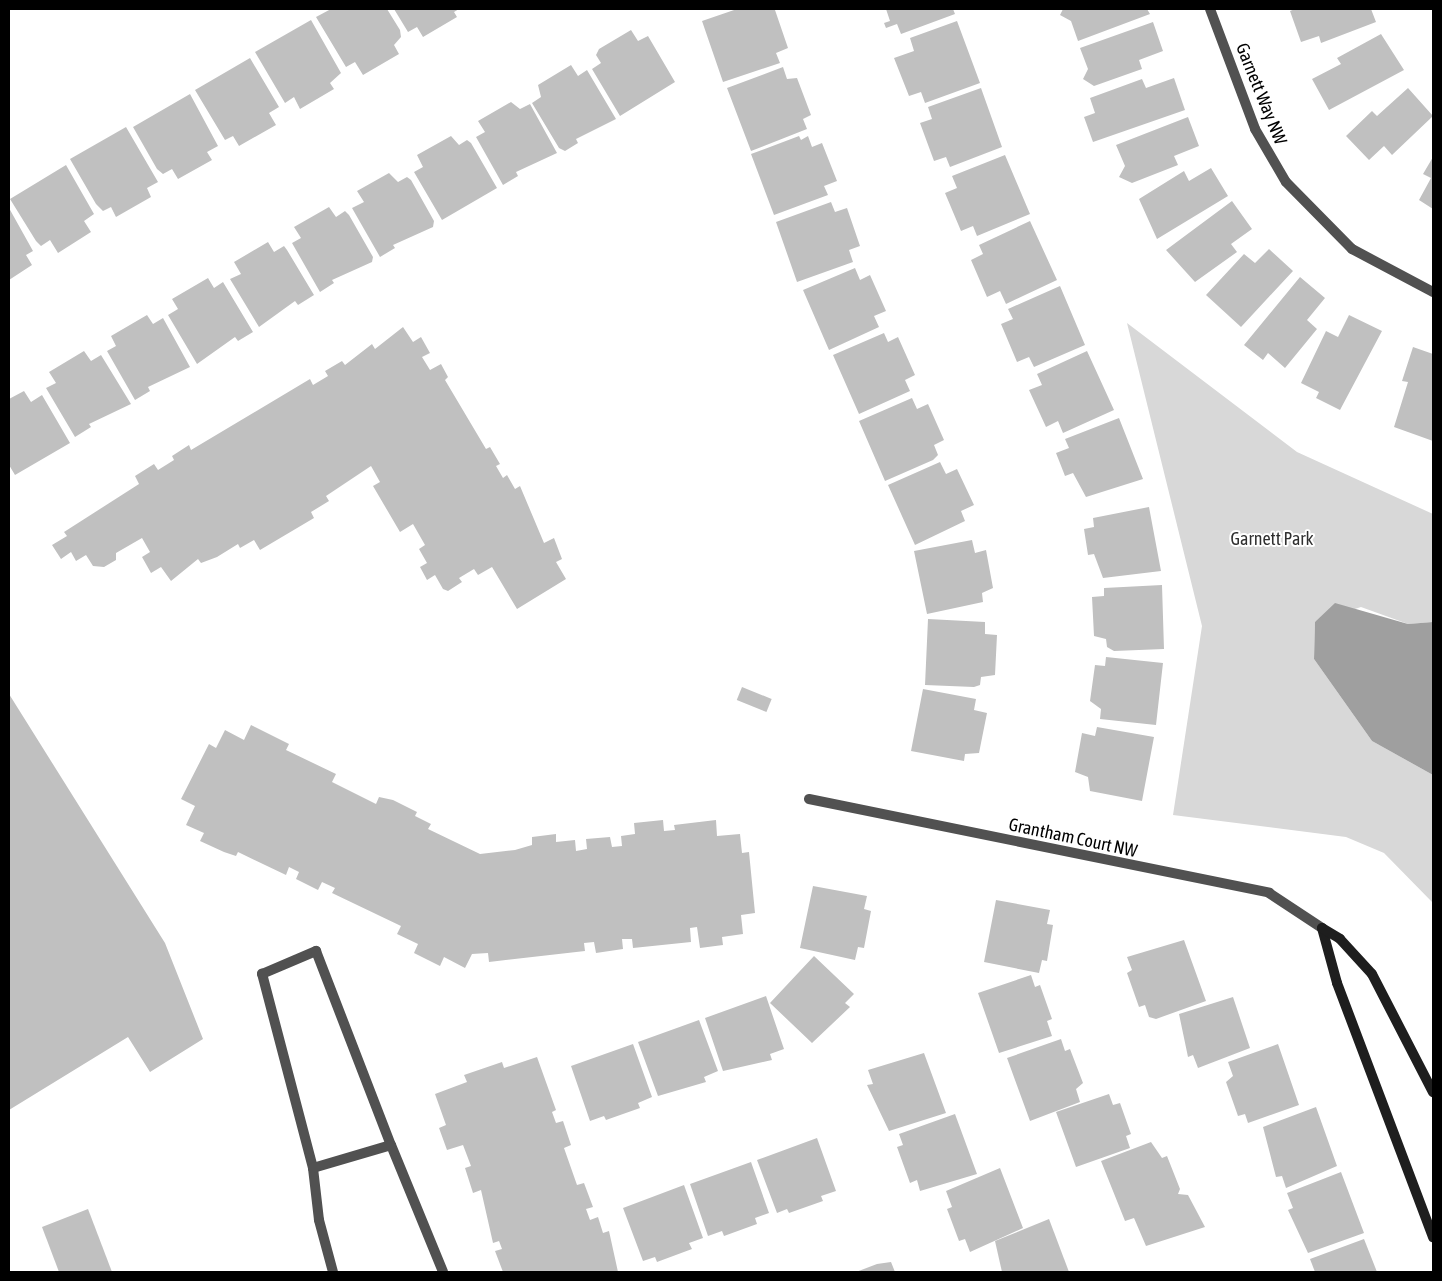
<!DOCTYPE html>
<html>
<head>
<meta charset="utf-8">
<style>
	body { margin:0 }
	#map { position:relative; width:1442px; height:1281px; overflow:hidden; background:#fff; font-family:"Asap Condensed",sans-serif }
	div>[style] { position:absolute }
	.green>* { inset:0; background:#d8d8d8 }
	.water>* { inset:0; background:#9f9f9f }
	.building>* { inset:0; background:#c0c0c0; transform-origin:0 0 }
	.lane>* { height:10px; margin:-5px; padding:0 5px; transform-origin:5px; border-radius:5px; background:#515151 }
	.street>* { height:10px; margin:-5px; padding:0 5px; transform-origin:5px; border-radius:5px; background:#515151 }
	.secondary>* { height:10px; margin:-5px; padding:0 5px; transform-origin:5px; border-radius:5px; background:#1e1e1e }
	span { translate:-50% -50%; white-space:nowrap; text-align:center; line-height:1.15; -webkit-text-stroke:4px #fff; paint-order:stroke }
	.street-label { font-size:18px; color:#000 }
	.park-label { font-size:18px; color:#2f2f2f }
	.frame { position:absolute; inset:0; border:10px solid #000; pointer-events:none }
</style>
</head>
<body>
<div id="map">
	<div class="green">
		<div style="clip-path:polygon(1127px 323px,1297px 452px,1433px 514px,1433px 622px,1408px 624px,1361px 607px,1315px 622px,1314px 659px,1372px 741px,1433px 775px,1433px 903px,1384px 853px,1346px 837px,1173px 815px,1202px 626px)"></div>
	</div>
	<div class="water">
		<div style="clip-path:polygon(1335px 603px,1408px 624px,1433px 622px,1433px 775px,1372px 741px,1314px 659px,1315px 622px)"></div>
	</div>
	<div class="building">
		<div style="clip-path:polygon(331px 9px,387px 9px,400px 30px,401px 37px,394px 45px,399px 54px,363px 75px,355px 62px,346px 67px,316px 17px)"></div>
		<div style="clip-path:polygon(394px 9px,459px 9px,454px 12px,457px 17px,423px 37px,417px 27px,408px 32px)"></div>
		<div style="clip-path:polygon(737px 9px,775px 10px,788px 48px,776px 53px,780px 63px,723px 82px,702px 21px)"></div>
		<div style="clip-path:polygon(886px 9px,953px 9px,955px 14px,901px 34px,897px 24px,886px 28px,884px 23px,890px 21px)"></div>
		<div style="clip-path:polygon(1063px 9px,1147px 9px,1150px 14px,1078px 41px,1071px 21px,1060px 15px)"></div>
		<div style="clip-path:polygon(1295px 9px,1371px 9px,1376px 22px,1321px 43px,1319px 36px,1301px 42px,1290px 11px)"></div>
		<div style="clip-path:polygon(311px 20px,341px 73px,330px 83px,334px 89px,300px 109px,294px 97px,285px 103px,255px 52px)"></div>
		<div style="clip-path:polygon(957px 21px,980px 83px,925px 103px,921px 92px,909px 96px,894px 58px,914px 51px,910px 38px)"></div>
		<div style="clip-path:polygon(1153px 22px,1163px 51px,1139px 60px,1142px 69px,1094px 86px,1083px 79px,1088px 69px,1080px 48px)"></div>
		<div style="clip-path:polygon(631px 30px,638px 41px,648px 36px,675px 82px,620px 116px,592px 69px,601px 63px,596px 55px,599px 49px)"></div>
		<div style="clip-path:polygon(1381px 34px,1404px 70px,1329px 110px,1312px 79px,1341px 64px,1337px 58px)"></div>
		<div style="clip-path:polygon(250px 58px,279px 107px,269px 113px,276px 125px,239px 146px,233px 136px,225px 140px,195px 90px)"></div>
		<div style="clip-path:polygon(571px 65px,578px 76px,587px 70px,616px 119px,576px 139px,578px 143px,565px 151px,559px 148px,532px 103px,541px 97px,538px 85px)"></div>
		<div style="clip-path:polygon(783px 67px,787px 79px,797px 78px,811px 115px,803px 119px,807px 129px,751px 151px,727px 88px)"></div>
		<div style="clip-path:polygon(1174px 78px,1185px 110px,1093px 142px,1084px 117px,1095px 113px,1090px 98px,1142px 79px,1146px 88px)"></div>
		<div style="clip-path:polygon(981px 88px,1002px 147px,950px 167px,946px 157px,934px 161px,920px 123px,932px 119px,928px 107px)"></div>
		<div style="clip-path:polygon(1408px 88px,1433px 116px,1392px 155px,1384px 146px,1369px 160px,1346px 136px,1372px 111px,1377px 116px)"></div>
		<div style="clip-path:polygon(190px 94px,218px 146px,207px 152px,212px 160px,178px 179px,172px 169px,163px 174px,157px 169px,133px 127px)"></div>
		<div style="clip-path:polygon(511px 102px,520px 109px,530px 104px,557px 153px,516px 172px,518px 176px,503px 185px,476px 137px,485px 132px,478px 121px)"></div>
		<div style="clip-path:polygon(1188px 117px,1199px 146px,1174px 156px,1178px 165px,1132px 183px,1119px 177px,1125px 166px,1116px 145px)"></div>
		<div style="clip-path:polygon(126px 127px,158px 182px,147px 188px,151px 197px,116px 217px,111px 207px,103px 211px,96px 204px,70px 159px)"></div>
		<div style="clip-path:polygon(451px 136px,459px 145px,467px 140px,471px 143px,497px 188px,442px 220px,414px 172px,423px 167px,417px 155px)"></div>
		<div style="clip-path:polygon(799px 136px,801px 140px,808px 136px,812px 147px,822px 143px,837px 181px,824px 186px,828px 195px,774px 215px,751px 154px)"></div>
		<div style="clip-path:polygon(1005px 155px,1030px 214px,977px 236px,973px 226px,961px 231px,945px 193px,957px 188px,952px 176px)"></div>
		<div style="clip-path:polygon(1433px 157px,1433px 209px,1419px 200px,1431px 178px,1423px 174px)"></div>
		<div style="clip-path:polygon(66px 165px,94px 214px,84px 221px,91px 232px,58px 253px,50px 240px,41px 246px,36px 241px,10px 199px)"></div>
		<div style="clip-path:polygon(1211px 168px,1228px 196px,1157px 239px,1139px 199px,1184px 171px,1189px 181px)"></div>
		<div style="clip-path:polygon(389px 173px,398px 182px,407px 177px,411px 180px,434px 221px,433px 227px,393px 245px,395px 248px,380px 257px,352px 208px,364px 202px,357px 191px)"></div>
		<div style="clip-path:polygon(1232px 201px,1252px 229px,1231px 244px,1237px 252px,1195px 282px,1166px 250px)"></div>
		<div style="clip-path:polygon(831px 202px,835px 212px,847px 208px,860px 246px,849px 250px,853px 262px,797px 282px,776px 222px)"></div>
		<div style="clip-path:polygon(329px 207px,336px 217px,345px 211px,349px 215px,373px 257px,372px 262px,332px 280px,334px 283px,320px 292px,292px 243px,301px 238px,294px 227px)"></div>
		<div style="clip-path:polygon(9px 208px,33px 251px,26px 255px,32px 265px,9px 280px)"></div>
		<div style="clip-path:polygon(1030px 221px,1057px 280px,1006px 304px,1000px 291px,987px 297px,971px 260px,983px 254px,979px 245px)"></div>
		<div style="clip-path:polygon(268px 242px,274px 252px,284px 246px,287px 250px,314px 295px,298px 305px,295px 301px,259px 327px,230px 279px,241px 274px,234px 262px)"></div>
		<div style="clip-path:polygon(1269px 249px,1293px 271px,1241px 327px,1206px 295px,1244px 254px,1255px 263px)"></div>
		<div style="clip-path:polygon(855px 268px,860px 280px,870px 275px,886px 311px,874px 316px,879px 327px,829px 350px,803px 290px)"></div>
		<div style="clip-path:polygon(1300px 277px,1325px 298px,1307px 320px,1317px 329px,1285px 368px,1268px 353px,1263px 360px,1244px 345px)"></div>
		<div style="clip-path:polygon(208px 278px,214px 288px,223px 282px,253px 332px,238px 341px,235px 337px,197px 364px,168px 315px,178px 309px,172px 299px)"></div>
		<div style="clip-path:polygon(1060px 286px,1085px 345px,1034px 367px,1029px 357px,1017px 362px,1001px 324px,1013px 319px,1008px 309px)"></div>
		<div style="clip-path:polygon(147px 315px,153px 324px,163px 318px,190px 367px,148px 387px,150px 391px,135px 400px,107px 351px,116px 346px,111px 336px)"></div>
		<div style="clip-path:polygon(1349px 315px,1382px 331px,1340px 410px,1316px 398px,1319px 392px,1301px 383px,1326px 331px,1338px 337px)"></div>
		<div style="clip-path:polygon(403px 327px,413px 342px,421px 337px,430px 353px,422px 357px,430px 370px,441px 364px,448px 377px,445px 380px,486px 449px,490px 447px,500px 464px,496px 466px,503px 478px,507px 475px,515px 489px,520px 486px,544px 543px,554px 538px,562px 559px,556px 562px,566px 579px,517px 609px,492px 567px,478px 575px,474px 569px,459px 578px,462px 582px,448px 591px,443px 589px,435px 575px,427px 580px,420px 567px,427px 563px,419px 549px,425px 545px,413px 524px,400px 532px,373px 486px,380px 482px,371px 466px,326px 496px,329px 501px,311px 512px,314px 518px,260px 550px,254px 540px,240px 548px,238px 544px,217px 557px,201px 563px,198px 559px,171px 581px,161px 567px,151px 573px,142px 557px,150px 552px,142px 538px,116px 553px,116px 560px,104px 567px,93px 566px,86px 555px,76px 561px,71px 552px,61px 559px,52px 545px,67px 536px,64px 532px,139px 484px,135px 476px,154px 464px,158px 470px,174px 460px,172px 456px,189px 445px,191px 450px,310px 379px,313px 385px,328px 376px,325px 371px,342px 361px,345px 365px,372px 344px,375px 349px)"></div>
		<div style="clip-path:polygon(884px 333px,888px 342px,898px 337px,915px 375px,905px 380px,910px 391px,859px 414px,833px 355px)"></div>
		<div style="clip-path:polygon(1413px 347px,1433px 354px,1433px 441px,1394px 427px,1408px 382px,1402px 381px)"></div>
		<div style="clip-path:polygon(84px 351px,91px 361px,101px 355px,131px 404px,89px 424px,91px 427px,75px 437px,46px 388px,56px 383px,49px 372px)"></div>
		<div style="clip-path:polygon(1087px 351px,1114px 410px,1063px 433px,1058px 421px,1046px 427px,1029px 390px,1042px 385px,1037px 374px)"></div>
		<div style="clip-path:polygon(24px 391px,31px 402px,42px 395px,70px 443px,15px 475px,9px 465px,9px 399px)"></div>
		<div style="clip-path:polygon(912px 398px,917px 409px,928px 404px,944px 440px,934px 445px,938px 455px,933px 460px,885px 481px,859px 421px)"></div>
		<div style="clip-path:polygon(1119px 418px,1143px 479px,1086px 497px,1073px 473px,1065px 476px,1056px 453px,1069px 448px,1065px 439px)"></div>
		<div style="clip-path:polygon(940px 462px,946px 474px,957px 469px,974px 505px,961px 511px,965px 521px,915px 545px,888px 485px)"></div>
		<div style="clip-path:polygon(1149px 507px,1161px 571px,1103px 578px,1094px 554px,1088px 555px,1084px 529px,1094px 527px,1093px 518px)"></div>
		<div style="clip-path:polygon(972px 540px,975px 553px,986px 550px,993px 588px,982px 593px,983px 602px,927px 614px,914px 551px)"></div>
		<div style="clip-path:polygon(1162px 585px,1164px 649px,1114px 651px,1107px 647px,1106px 639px,1094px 636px,1092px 597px,1104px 596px,1104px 588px)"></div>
		<div style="clip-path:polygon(928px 619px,985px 622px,985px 634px,997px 635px,995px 675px,981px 677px,980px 685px,974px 687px,925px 685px)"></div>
		<div style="clip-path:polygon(1106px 657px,1163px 663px,1156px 725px,1100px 719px,1101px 709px,1090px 701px,1095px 665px,1105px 666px)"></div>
		<div style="left:742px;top:687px;width:32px;height:14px;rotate:22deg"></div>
		<div style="clip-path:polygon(923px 689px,976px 699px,974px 710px,987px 713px,979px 753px,965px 754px,964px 761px,911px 751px)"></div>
		<div style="clip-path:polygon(9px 694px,165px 943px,203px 1039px,150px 1072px,128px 1037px,9px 1110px)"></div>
		<div style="clip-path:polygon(251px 725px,289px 744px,286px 750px,336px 774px,332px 782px,376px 804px,379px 797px,393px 800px,417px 812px,415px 816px,431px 824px,428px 829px,480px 854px,515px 850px,532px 845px,532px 837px,556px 834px,556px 842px,575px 840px,576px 851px,587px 849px,586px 839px,610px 837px,612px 847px,622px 846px,621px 836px,635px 834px,634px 823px,663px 820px,664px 831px,675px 830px,674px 825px,716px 820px,717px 836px,740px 834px,742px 853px,749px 852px,755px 913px,741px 915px,743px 934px,722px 937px,723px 945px,700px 948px,697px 927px,690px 928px,691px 942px,633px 948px,632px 939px,622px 939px,623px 949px,596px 953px,594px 942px,584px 943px,585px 951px,489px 962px,488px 953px,472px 954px,465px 968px,444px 957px,440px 966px,414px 953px,418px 944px,397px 934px,401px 926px,332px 893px,335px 888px,322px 882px,318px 890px,296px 879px,299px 872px,289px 867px,286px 875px,238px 852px,236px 856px,224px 852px,200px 841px,204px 833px,186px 825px,195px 806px,181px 799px,209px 744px,216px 748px,225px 730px,244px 740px)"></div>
		<div style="clip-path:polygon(1097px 727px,1154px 737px,1142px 801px,1090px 791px,1088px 777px,1075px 772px,1082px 733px,1095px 736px)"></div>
		<div style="clip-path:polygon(813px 886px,867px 896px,864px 909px,871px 911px,864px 948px,858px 947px,855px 960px,800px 948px)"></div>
		<div style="clip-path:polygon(996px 900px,1050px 910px,1047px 924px,1053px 925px,1047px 961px,1042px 960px,1039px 973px,984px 962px)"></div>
		<div style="clip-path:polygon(1184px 940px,1206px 1001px,1156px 1019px,1149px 1017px,1145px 1005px,1139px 1007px,1127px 973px,1132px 970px,1127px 957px)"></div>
		<div style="clip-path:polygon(814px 956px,854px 994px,845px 1003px,850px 1007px,812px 1043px,770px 1003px)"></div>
		<div style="clip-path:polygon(1031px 975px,1035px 987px,1040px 985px,1052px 1019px,1047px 1021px,1052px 1036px,999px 1053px,978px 993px)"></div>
		<div style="clip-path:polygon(766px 996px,784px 1049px,770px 1054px,772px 1060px,723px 1071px,705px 1018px)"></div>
		<div style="clip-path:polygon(1233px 997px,1250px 1048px,1198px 1068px,1193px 1055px,1188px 1057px,1179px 1014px)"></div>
		<div style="clip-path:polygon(699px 1020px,718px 1071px,704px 1077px,706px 1082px,658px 1096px,638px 1042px)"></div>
		<div style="clip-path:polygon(1061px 1039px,1065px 1051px,1070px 1049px,1083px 1083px,1076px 1089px,1080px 1102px,1030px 1121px,1007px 1058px)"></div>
		<div style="clip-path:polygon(633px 1044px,652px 1097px,638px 1103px,640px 1108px,606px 1120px,604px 1116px,590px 1121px,571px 1066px)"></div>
		<div style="clip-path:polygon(1278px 1044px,1299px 1105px,1248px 1123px,1245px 1114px,1238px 1116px,1226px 1082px,1233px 1076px,1228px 1062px)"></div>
		<div style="clip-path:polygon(924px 1053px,946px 1113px,889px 1131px,867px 1085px,873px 1084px,868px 1070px)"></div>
		<div style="clip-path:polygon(537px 1057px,556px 1110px,552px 1112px,556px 1123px,563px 1121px,571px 1145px,564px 1148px,577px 1185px,584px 1183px,593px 1207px,586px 1209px,590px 1220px,598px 1217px,603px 1233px,609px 1231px,618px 1272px,503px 1272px,495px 1251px,502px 1249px,499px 1241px,493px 1243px,481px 1190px,473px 1193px,465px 1168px,471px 1166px,463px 1145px,447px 1150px,439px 1128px,446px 1125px,435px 1094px,467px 1082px,464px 1075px,502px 1062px,504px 1068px)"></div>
		<div style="clip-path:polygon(1109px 1094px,1113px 1105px,1120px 1103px,1131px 1134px,1126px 1136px,1130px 1148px,1076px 1167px,1056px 1112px)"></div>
		<div style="clip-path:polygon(1316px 1107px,1337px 1166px,1286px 1188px,1282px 1176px,1276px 1177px,1263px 1127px)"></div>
		<div style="clip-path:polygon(955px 1114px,977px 1174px,920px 1191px,917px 1180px,910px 1183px,897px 1147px,903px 1145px,899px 1134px)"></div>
		<div style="clip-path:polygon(817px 1138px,836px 1191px,821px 1196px,823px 1201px,789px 1213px,787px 1209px,777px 1213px,757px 1160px)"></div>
		<div style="clip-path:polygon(1151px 1142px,1162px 1158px,1167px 1156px,1180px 1189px,1178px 1194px,1188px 1195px,1205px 1227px,1146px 1246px,1134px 1218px,1125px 1221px,1101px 1161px)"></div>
		<div style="clip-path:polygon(751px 1162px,769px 1213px,755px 1218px,757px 1224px,724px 1236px,722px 1231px,708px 1236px,690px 1184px)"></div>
		<div style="clip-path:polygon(1000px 1168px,1023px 1228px,970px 1252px,965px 1239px,959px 1241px,947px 1209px,952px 1207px,946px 1191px)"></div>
		<div style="clip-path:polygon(1341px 1172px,1364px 1233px,1308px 1253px,1288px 1210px,1293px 1208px,1287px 1193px)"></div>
		<div style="clip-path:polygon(684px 1185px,703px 1238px,689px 1243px,692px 1249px,657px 1262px,655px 1257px,643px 1261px,623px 1208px)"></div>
		<div style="clip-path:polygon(88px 1209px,112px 1272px,59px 1272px,42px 1227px)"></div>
		<div style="clip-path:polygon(1049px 1219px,1069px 1272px,1002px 1272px,995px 1241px)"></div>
		<div style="clip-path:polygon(1364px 1239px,1377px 1272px,1315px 1272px,1310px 1259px)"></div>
		<div style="clip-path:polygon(891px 1262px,895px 1272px,856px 1272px,877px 1264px)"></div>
	</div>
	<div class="lane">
		<div style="left:313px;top:1168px;width:201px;rotate:-104.7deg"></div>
		<div style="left:262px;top:974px;width:59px;rotate:-23.1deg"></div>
		<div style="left:316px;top:951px;width:208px;rotate:68.9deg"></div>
		<div style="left:333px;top:1272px;width:54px;rotate:-105.1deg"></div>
		<div style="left:319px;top:1220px;width:52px;rotate:-96.6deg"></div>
		<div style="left:313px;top:1168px;width:81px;rotate:-16.4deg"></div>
		<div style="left:391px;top:1145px;width:137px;rotate:67.7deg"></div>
	</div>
	<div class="street">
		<div style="left:1210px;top:9px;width:128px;rotate:69.4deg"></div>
		<div style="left:1255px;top:129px;width:61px;rotate:59.7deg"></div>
		<div style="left:1286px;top:182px;width:94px;rotate:45.4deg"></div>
		<div style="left:1352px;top:249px;width:92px;rotate:28deg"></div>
		<div style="left:809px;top:799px;width:470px;rotate:11.5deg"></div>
		<div style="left:1269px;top:893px;width:64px;rotate:33.4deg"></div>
	</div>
	<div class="secondary">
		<div style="left:1322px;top:928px;width:57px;rotate:74.7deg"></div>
		<div style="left:1337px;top:983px;width:272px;rotate:69.3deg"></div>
		<div style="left:1322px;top:928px;width:21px;rotate:31deg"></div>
		<div style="left:1340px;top:939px;width:47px;rotate:47.6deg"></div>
		<div style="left:1372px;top:974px;width:133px;rotate:62.7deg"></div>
	</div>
	<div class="street-label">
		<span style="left:1261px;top:94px;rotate:68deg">Garnett Way NW</span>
		<span style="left:1073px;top:838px;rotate:12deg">Grantham Court NW</span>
	</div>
	<div class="park-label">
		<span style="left:1272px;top:539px">Garnett Park</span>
	</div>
	<div class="frame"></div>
</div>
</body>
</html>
